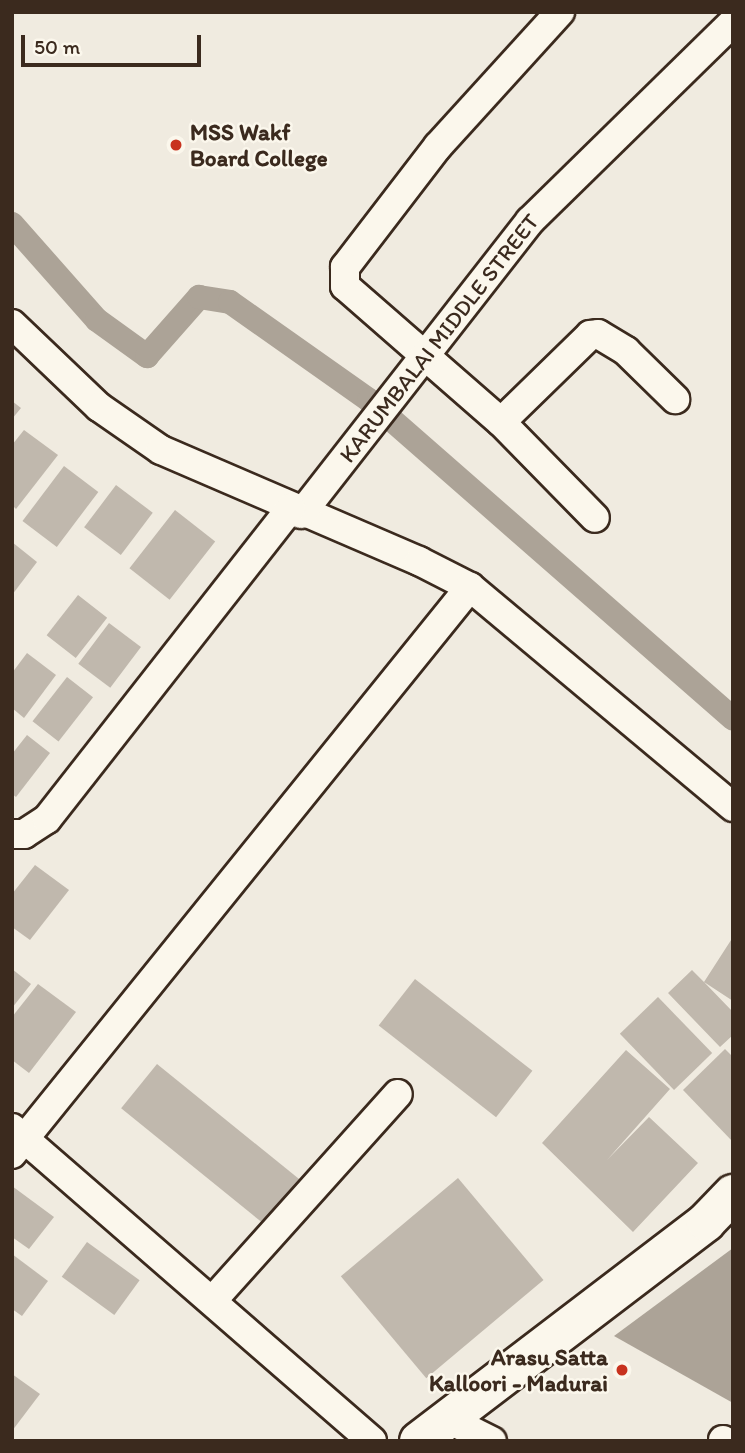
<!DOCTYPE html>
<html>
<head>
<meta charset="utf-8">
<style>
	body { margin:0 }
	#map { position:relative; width:745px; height:1453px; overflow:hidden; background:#f0ebe0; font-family:Itim,sans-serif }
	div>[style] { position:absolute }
	.water>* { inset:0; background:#aca397 }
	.canal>* { height:24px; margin:-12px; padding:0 12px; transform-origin:12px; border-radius:12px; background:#aca397 }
	.building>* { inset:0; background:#c0b8ad; transform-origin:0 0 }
	.roads { filter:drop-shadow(2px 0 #3b2a1e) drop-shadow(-2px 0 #3b2a1e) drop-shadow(0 2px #3b2a1e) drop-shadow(0 -2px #3b2a1e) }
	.street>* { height:28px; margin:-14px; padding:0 14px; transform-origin:14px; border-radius:14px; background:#fbf7ec }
	.secondary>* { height:38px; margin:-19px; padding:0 19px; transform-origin:19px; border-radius:19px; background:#fbf7ec }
	.dots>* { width:19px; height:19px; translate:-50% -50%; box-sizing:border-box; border:4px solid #fbf7ec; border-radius:50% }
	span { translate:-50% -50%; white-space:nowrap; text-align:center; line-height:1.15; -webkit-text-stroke:5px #fbf7ec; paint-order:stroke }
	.poi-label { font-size:23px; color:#3b2a1e; font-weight:700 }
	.left { translate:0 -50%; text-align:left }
	.right { translate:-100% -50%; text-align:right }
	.street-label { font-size:23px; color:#3b2a1e }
	.frame { position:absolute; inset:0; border:14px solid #3b2a1e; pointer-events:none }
	.scale { position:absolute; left:21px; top:35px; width:180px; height:32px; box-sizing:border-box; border:4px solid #3b2a1e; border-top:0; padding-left:9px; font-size:21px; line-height:24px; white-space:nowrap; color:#3b2a1e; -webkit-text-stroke:5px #fbf7ec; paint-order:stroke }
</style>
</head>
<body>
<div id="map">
	<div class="water">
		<div style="clip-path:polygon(733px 1248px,733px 1403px,614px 1336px)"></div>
	</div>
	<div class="canal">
		<div style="left:12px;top:224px;width:128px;rotate:48.5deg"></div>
		<div style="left:97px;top:320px;width:62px;rotate:35.8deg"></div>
		<div style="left:147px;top:356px;width:79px;rotate:-48.6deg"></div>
		<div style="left:199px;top:297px;width:31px;rotate:9deg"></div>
		<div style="left:230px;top:302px;width:170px;rotate:35.2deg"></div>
		<div style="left:369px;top:400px;width:484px;rotate:41.2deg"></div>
	</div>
	<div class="building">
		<div style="clip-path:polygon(12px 401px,21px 408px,12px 419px)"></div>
		<div style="clip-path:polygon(24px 430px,58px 455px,16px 509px,12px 505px,12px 445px)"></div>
		<div style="left:64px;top:466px;width:43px;height:69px;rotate:37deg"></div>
		<div style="left:116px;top:485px;width:46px;height:53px;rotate:37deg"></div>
		<div style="left:175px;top:510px;width:51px;height:74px;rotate:38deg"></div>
		<div style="clip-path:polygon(12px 542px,37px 562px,12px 595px)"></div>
		<div style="left:78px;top:595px;width:37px;height:51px;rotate:38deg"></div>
		<div style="left:109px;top:623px;width:40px;height:51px;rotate:37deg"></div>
		<div style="clip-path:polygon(27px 653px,56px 675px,24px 718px,12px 708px,12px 673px)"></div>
		<div style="left:67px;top:677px;width:33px;height:56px;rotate:38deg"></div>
		<div style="clip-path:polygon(27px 735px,50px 753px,16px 797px,12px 794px,12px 754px)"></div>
		<div style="clip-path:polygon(35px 865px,69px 890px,30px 940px,12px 927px,12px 894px)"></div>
		<div style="clip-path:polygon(733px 937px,733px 1001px,704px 982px,733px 1012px,733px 1035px,720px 1047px,668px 993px,692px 970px,704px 982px)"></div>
		<div style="clip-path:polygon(12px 969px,31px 984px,12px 1008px)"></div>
		<div style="left:415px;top:979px;width:149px;height:59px;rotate:38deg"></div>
		<div style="clip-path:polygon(38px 984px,76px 1012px,29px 1073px,12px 1060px,12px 1017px)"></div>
		<div style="left:658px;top:997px;width:78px;height:53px;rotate:46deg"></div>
		<div style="clip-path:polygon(725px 1049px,733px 1057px,733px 1142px,683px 1090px)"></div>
		<div style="clip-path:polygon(626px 1050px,670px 1089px,607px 1160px,649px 1117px,698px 1163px,633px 1232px,542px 1143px)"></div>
		<div style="left:157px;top:1064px;width:190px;height:57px;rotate:39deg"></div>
		<div style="left:458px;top:1178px;width:133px;height:153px;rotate:50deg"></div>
		<div style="clip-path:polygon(12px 1186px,54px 1217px,29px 1249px,12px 1237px)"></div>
		<div style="left:87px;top:1242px;width:65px;height:43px;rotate:36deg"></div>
		<div style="clip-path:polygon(12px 1254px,48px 1281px,22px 1316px,12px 1309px)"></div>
		<div style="clip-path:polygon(12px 1374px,40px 1394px,12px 1431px)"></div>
	</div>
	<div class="roads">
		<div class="street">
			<div style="left:560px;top:12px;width:181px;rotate:132.3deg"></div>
			<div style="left:438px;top:146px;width:153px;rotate:127.5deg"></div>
			<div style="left:345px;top:267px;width:19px;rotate:90deg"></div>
			<div style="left:345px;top:286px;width:207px;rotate:41.1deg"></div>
			<div style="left:501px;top:422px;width:124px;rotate:-44.3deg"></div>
			<div style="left:590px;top:335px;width:8px;rotate:-7deg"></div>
			<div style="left:598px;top:334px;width:33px;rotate:31deg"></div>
			<div style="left:626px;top:351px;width:69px;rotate:44.4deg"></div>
			<div style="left:12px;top:324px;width:120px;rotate:43.7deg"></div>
			<div style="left:99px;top:407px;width:75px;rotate:34.7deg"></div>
			<div style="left:161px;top:450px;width:281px;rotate:23.3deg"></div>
			<div style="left:419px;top:561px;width:57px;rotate:27deg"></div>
			<div style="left:470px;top:587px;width:343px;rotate:39.9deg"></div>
			<div style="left:501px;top:422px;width:134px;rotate:45.6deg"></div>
			<div style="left:301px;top:514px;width:372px;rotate:-52deg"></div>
			<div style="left:530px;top:221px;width:284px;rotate:-44.4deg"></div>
			<div style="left:12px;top:834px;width:12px"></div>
			<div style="left:24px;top:834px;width:27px;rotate:-33deg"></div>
			<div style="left:47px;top:819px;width:395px;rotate:-51.9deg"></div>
			<div style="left:12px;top:1128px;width:477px;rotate:41deg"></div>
			<div style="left:12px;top:1154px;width:729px;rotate:-51.07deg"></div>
			<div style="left:212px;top:1301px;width:278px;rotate:-48.1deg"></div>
			<div style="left:448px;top:1419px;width:49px;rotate:26.6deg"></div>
			<div style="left:723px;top:1441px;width:1px;rotate:-90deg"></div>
		</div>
		<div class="secondary">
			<div style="left:419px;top:1441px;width:361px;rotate:-37.3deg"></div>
			<div style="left:706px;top:1222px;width:39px;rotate:-46deg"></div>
		</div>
	</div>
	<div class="dots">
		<div style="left:176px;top:145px;background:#c8321e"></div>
		<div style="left:622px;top:1370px;background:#c8321e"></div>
	</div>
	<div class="poi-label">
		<span class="left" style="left:190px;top:145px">MSS Wakf<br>Board College</span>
		<span class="right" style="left:608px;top:1370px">Arasu Satta<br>Kalloori - Madurai</span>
	</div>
	<div class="street-label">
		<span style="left:439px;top:338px;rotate:-52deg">KARUMBALAI MIDDLE STREET</span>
	</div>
	<div class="frame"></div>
	<div class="scale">50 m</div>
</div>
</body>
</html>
